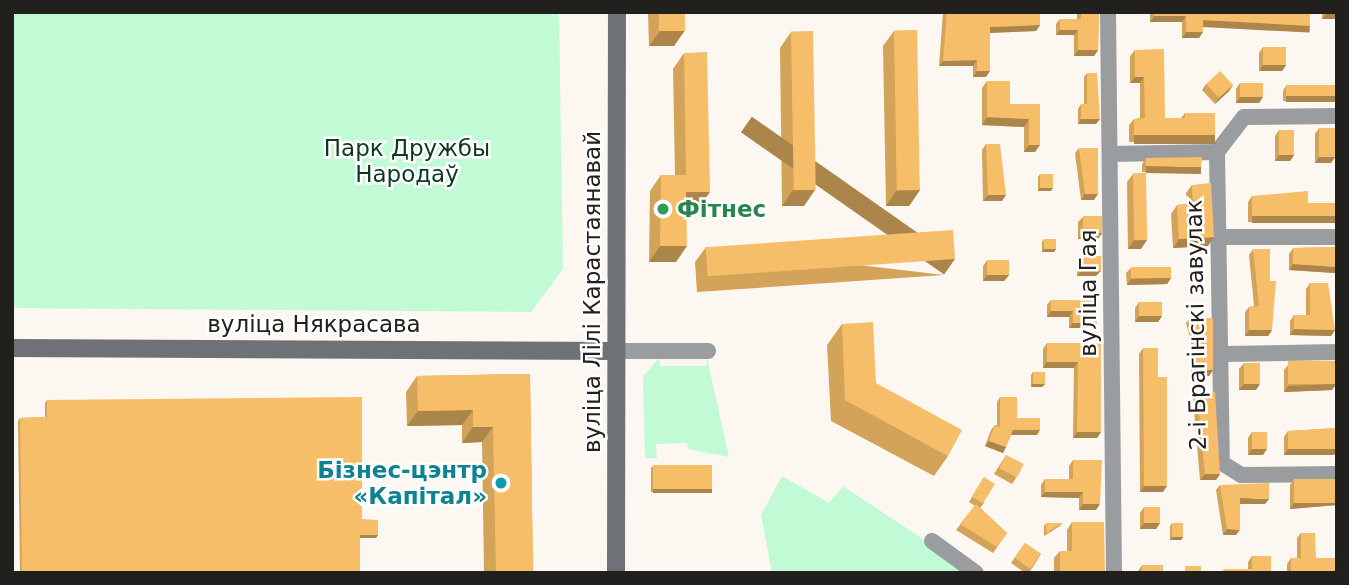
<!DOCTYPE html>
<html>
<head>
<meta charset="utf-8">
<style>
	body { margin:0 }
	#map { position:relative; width:1349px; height:585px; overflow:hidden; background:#fcf7f0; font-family:"DejaVu Sans",sans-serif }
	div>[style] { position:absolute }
	.green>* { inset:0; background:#c1fad5 }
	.street>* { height:16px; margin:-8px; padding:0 8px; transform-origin:8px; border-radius:8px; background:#9a9da0 }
	.secondary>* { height:18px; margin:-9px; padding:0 9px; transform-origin:9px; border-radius:9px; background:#6e7276 }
	.wall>* { inset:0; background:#d4a35a; transform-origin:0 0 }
	.shaded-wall>* { inset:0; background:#ac854a; transform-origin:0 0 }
	.building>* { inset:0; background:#f6be69; transform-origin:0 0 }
	.dots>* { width:19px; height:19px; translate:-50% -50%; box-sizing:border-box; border:4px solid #fff; border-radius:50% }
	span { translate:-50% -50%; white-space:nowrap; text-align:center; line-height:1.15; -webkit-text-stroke:5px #fff; paint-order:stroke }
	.park-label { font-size:23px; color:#0f3822 }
	.leisure-label { font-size:23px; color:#27864d; font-weight:700 }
	.left { translate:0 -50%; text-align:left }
	.street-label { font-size:23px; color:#22201d }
	.culture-label { font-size:23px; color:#0d838f; font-weight:700 }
	.right { translate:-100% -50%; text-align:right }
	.frame { position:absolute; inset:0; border:14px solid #22201d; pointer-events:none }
</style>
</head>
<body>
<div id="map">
	<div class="green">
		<div style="clip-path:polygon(12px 12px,559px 12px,563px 269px,531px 312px,12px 308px)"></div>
		<div style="clip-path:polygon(659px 358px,660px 366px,706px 366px,707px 358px,729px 457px,688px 449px,687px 443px,656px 444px,657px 458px,645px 458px,643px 376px)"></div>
		<div style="clip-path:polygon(782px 476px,829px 503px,843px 486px,974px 573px,772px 573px,761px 515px)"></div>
	</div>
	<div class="street">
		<div style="left:1108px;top:12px;width:561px;rotate:89.39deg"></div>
		<div style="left:1217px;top:152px;width:311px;rotate:89.1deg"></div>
		<div style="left:1222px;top:463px;width:22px;rotate:32deg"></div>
		<div style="left:1241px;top:475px;width:96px;rotate:-0.6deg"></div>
		<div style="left:1111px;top:154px;width:106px;rotate:-1.1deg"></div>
		<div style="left:1217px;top:152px;width:44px;rotate:-52.4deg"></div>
		<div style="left:1244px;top:117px;width:93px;rotate:-0.6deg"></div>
		<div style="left:1218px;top:237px;width:119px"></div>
		<div style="left:616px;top:351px;width:92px"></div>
		<div style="left:1223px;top:354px;width:114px;rotate:-1deg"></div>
		<div style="left:932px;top:541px;width:54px;rotate:36deg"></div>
	</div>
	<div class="secondary">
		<div style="left:12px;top:348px;width:604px;rotate:0.28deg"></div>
		<div style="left:616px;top:573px;width:561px;rotate:-89.9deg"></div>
	</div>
	<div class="wall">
		<div style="clip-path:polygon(648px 12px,685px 12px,685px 30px,674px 46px,649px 46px)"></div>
		<div style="clip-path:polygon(943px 12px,1040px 12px,1040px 25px,1036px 31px,990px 33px,986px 77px,973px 77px,973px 66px,939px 66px)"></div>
		<div style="clip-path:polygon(1077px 12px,1099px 12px,1098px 50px,1094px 56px,1074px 56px,1074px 35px,1056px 35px,1056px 24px,1060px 19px,1077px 19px)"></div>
		<div style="clip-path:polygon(1150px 12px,1310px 12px,1310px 26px,1306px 32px,1203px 26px,1199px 38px,1182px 38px,1182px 22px,1150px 22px)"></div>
		<div style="left:1322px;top:12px;width:15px;height:7px"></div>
		<div style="clip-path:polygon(894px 31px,920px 190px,909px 206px,886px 206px,883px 46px)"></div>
		<div style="clip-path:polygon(791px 32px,804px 206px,782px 206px,780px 48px)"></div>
		<div style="clip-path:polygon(1263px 47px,1286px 65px,1282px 71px,1259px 71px,1259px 53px)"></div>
		<div style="clip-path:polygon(1135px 50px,1165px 118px,1181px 118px,1185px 113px,1210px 142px,1129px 142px,1129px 125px,1134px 119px,1140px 118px,1140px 83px,1130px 83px,1130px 56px)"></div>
		<div style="clip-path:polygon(684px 53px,699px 208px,687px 208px,676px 262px,649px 262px,650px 191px,661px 175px,675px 175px,673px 69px)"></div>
		<div style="clip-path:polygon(1087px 73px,1096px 124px,1078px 124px,1078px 109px,1081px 104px,1084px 104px,1084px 77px)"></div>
		<div style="clip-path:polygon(987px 81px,1010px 104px,1040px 104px,1035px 152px,1024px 152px,1024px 127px,982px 125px,982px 88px)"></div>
		<div style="clip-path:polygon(1240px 83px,1263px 97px,1259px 103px,1236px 103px,1236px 89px)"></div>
		<div style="clip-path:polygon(1206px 84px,1233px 85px,1229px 91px,1215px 104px,1202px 90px)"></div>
		<div style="clip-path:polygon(1286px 86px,1333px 101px,1283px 101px,1283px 91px)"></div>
		<div style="clip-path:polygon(1319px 128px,1335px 157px,1331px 163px,1315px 163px,1315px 134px)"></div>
		<div style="clip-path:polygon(1279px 130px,1294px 155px,1290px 161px,1275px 161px,1275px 136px)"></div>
		<div style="clip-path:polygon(986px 144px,1002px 201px,983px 201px,982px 150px)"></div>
		<div style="clip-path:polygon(1079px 148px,1094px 200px,1081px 200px,1075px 153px)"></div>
		<div style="clip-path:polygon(1146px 158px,1197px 173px,1142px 172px,1142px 164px)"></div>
		<div style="clip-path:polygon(1040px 174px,1051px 191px,1038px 191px,1038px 177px)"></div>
		<div style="clip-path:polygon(1133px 174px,1141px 249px,1128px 249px,1127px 182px)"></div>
		<div style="clip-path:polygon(1192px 185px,1208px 246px,1173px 248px,1171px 214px,1177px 205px,1187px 204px,1186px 193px)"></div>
		<div style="clip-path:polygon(1252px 196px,1308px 203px,1337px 203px,1337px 222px,1248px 222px,1248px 202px)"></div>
		<div style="clip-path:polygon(1083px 217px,1102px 233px,1098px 239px,1078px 239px,1078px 222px)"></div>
		<div style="clip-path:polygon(1044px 239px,1056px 249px,1054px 252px,1042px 252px,1042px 242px)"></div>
		<div style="clip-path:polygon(706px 247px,944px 275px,697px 292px,695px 262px)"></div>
		<div style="clip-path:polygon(1337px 247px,1337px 270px,1335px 273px,1289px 270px,1289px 254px,1293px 248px)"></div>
		<div style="clip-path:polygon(1253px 249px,1272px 330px,1268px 336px,1245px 336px,1245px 312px,1249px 307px,1254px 306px,1249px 255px)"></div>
		<div style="clip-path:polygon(1081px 256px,1096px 276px,1077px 276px,1077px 262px)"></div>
		<div style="clip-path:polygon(987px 260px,1009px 275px,1004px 281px,983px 281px,983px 266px)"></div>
		<div style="clip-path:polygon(1131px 268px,1171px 278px,1167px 284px,1127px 285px,1126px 273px)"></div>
		<div style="clip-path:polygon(1310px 283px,1335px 330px,1331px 336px,1290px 335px,1290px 321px,1294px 315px,1306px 315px,1306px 289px)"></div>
		<div style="clip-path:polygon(1051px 300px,1097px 301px,1094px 328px,1069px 328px,1069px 317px,1047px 317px,1047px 305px)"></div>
		<div style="clip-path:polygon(1139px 302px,1162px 316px,1158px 322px,1135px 322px,1135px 308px)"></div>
		<div style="clip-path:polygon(1190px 318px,1213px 370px,1209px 376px,1191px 376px,1191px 341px,1186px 323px)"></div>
		<div style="clip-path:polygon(842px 324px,876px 383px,948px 456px,934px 476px,831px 421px,827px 345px)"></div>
		<div style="clip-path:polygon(1047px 343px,1101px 343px,1101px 432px,1097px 438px,1073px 438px,1074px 368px,1043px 368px,1043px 349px)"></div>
		<div style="clip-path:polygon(1143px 348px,1158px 377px,1163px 492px,1140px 492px,1139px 354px)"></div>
		<div style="clip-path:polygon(1244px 363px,1256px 390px,1239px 390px,1239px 369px)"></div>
		<div style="clip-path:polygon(1288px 365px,1336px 384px,1332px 390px,1284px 392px,1284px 370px)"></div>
		<div style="clip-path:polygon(1033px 372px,1045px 384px,1042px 387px,1031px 387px,1031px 375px)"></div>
		<div style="clip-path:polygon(530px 374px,533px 573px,484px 573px,482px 442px,462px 443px,462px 425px,407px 426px,406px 392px,417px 376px)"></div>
		<div style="clip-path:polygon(1197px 393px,1220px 474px,1216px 480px,1200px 480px,1193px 398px)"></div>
		<div style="clip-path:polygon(1000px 397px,1017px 418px,1037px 435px,1011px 435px,1003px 453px,985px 446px,991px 430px,995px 425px,997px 425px,997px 402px)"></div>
		<div style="clip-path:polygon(47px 400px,362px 519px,378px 535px,376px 538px,360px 538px,360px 573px,20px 573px,18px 421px,20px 418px,45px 417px,45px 403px)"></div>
		<div style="clip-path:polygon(1337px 428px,1337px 451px,1334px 455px,1284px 455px,1284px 437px,1288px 431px)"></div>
		<div style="clip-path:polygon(1252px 432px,1263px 455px,1248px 455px,1248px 438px)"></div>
		<div style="clip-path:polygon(1006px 455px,1016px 478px,1012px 484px,994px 474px)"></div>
		<div style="clip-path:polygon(1073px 460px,1096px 510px,1079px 510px,1079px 498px,1041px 497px,1041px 485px,1045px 479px,1069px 479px,1069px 466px)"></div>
		<div style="clip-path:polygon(653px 466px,712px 489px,710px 492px,651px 492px,651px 468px)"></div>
		<div style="clip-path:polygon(984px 477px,984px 503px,980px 508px,1007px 533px,993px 553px,956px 530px,975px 506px,969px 502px)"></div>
		<div style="clip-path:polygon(1294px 479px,1337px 479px,1337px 505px,1290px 509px,1290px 485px)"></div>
		<div style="clip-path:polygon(1220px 485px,1265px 504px,1240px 504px,1236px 535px,1223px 535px,1216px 490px)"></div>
		<div style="clip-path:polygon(1144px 507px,1160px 523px,1156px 529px,1140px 529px,1140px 513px)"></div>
		<div style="clip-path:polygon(1072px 522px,1105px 573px,1054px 573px,1054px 558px,1060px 551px,1067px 551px,1067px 530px)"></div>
		<div style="clip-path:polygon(1046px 523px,1062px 523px,1060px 526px,1044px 536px,1044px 526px)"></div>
		<div style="clip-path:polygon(1172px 523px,1183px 537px,1181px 540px,1170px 540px,1170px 526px)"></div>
		<div style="clip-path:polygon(1301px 533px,1316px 558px,1337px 573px,1287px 573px,1287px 564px,1291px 558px,1297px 558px,1297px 538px)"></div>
		<div style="clip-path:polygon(1025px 543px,1041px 554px,1029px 573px,1025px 573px,1011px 563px)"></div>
		<div style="clip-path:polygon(1252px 556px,1271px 573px,1222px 573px,1224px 569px,1248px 569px,1248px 562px)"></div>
		<div style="clip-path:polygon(1142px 565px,1163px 573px,1138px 573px,1138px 571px)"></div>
	</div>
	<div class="shaded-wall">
		<div style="clip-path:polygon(1326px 14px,1337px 14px,1337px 19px,1322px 19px)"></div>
		<div style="clip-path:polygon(1154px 16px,1186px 16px,1182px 22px,1150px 22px)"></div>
		<div style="left:1203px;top:20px;width:107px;height:7px;rotate:3deg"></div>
		<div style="clip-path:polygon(1040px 25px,1036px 31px,986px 33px,990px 27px)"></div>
		<div style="clip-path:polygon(685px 30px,674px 46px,649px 46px,660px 31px)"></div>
		<div style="clip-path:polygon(1060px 30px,1078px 30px,1074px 35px,1056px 35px)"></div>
		<div style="clip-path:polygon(1186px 32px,1203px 32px,1199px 38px,1182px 38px)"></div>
		<div style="clip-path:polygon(1078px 50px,1098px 50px,1094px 56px,1074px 56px)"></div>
		<div style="clip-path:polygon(977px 60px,973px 66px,939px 66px,943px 61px)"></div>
		<div style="clip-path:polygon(1263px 65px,1286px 65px,1282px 71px,1259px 71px)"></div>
		<div style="clip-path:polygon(977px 71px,990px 71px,986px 77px,973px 77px)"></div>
		<div style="clip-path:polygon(1135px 77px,1144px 77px,1140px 83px,1130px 83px)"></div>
		<div style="clip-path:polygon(1233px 85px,1229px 91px,1215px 104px,1219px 98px)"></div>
		<div style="left:1286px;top:96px;width:50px;height:6px"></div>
		<div style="clip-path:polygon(1240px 97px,1263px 97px,1259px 103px,1236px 103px)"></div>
		<div style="clip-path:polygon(987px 117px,1029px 119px,1024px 127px,982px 125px)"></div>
		<div style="clip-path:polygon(1081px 119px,1100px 119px,1096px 124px,1078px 124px)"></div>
		<div style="left:1134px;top:135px;width:81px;height:9px"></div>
		<div style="clip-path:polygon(1029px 145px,1040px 145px,1035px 152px,1024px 152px)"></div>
		<div style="clip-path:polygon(1279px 155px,1294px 155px,1290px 161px,1275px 161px)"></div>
		<div style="clip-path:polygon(1319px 157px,1335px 157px,1331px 163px,1315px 163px)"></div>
		<div style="left:1146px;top:166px;width:55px;height:7px;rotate:1deg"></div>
		<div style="clip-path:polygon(1040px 188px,1053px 188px,1051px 191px,1038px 191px)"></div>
		<div style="clip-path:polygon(793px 190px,815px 190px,804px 206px,782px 206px)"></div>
		<div style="clip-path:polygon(897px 190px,920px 190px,909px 206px,886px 206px)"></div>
		<div style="clip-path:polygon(686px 192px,710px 192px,699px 208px,675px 208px)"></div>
		<div style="clip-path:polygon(1085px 194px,1098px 194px,1094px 200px,1081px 200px)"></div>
		<div style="clip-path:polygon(988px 195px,1006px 195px,1002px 201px,983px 201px)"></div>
		<div style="left:1252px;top:216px;width:85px;height:7px"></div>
		<div style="clip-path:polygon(1083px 233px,1102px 233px,1098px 239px,1078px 239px)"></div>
		<div style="clip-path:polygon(1214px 237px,1208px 246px,1173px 248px,1179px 239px)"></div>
		<div style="clip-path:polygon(1134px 240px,1147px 240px,1141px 249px,1128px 249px)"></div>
		<div style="clip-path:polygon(660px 246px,687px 246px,676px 262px,649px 262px)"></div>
		<div style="clip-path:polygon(1044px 249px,1056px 249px,1054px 252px,1042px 252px)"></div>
		<div style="left:955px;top:259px;width:19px;height:248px;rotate:125deg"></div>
		<div style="clip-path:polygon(1293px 264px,1337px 267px,1337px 270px,1335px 273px,1289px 270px)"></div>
		<div style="clip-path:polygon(1081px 271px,1101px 271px,1096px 276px,1077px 276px)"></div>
		<div style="clip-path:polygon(987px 275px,1009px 275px,1004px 281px,983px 281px)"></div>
		<div style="clip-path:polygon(1171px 278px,1167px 284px,1127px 285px,1131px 279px)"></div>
		<div style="clip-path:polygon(1051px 311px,1073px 311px,1069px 317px,1047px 317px)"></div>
		<div style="clip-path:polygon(1139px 316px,1162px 316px,1158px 322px,1135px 322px)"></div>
		<div style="clip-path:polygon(1073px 323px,1097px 323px,1094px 328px,1069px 328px)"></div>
		<div style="clip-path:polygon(1294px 329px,1335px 330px,1331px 336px,1290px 335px)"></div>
		<div style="clip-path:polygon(1249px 330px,1272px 330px,1268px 336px,1245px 336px)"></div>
		<div style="clip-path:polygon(1047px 362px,1078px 362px,1074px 368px,1043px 368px)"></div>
		<div style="clip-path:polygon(1195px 370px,1213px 370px,1209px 376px,1191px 376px)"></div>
		<div style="clip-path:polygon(1033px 384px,1045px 384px,1042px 387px,1031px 387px)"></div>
		<div style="clip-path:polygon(1244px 384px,1260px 384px,1256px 390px,1239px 390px)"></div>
		<div style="clip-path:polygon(1336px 384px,1332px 390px,1284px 392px,1288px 386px)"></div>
		<div style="clip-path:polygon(473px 410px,462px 425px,407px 426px,418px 411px)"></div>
		<div style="clip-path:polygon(473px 427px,493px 427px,482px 442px,462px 443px)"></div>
		<div style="clip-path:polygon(1013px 430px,1040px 430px,1037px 435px,1009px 435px)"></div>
		<div style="clip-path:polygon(1077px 432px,1101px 432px,1097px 438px,1073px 438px)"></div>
		<div style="clip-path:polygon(989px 441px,1006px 447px,1003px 453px,985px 446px)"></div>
		<div style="clip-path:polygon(1252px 449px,1267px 449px,1263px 455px,1248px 455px)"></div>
		<div style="clip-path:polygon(1288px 449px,1337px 449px,1337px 451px,1334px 455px,1284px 455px)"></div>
		<div style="clip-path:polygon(1205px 474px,1220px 474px,1216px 480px,1200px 480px)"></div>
		<div style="clip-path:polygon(1144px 486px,1167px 486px,1163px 492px,1140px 492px)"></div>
		<div style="left:653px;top:489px;width:59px;height:4px"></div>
		<div style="clip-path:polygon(1045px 492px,1083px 492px,1079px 498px,1041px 497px)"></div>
		<div style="clip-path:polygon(1240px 498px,1269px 499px,1265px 504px,1236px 504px)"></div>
		<div style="clip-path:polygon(1337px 500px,1337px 505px,1290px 509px,1294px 503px)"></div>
		<div style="clip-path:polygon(1083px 504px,1100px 504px,1096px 510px,1079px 510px)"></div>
		<div style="clip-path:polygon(1144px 523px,1160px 523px,1156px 529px,1140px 529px)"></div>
		<div style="clip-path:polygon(1227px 529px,1240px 530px,1236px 535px,1223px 535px)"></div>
		<div style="clip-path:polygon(360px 535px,378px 535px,376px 538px,358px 538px)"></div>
		<div style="clip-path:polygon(1172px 537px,1183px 537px,1181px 540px,1170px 540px)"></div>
	</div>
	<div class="building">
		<div style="left:659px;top:12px;width:26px;height:19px"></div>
		<div style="clip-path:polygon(947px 12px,1040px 12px,1040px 25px,990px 27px,990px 71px,977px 71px,977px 60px,943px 61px)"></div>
		<div style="clip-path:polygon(1081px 12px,1099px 12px,1098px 50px,1078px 50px,1078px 30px,1060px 30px,1060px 19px,1081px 19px)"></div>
		<div style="clip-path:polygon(1154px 12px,1310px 12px,1310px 26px,1203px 20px,1203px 32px,1186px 32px,1186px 16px,1154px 16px)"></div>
		<div style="left:1326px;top:12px;width:11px;height:2px"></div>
		<div style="left:917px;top:30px;width:160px;height:23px;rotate:89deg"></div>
		<div style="left:813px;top:31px;width:159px;height:22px;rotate:89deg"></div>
		<div style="left:1263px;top:47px;width:23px;height:18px"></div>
		<div style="clip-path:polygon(1164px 49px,1165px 118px,1185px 118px,1185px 113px,1215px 113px,1215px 135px,1134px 135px,1134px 119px,1145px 118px,1144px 77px,1135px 77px,1135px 50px)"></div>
		<div style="clip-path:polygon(707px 52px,710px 192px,686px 192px,687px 246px,660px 246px,661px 175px,686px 175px,684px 53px)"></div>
		<div style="left:1220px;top:71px;width:19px;height:19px;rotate:47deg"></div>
		<div style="clip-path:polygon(1087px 73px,1097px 73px,1100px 119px,1081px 119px,1081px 104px,1087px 104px)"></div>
		<div style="clip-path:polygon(987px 81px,1010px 81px,1010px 104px,1040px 104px,1040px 145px,1029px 145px,1029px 119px,987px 117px)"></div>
		<div style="left:1240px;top:83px;width:23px;height:14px"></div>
		<div style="left:1336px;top:85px;width:11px;height:50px;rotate:90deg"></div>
		<div style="left:1319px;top:128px;width:16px;height:29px"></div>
		<div style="left:1279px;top:130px;width:15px;height:25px"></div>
		<div style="clip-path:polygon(986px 144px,1000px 144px,1006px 195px,988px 195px)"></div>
		<div style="clip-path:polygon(1079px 148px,1098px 148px,1098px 194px,1085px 194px)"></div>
		<div style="clip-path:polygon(1202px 157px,1201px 167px,1146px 166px,1146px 158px)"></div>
		<div style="left:1146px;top:173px;width:67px;height:13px;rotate:89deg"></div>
		<div style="left:1040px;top:174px;width:13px;height:14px"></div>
		<div style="clip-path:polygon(1211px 183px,1214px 237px,1179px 239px,1177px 205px,1193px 204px,1192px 185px)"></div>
		<div style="clip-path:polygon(1308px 191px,1308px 203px,1337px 203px,1337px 216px,1252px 216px,1252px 196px)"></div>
		<div style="left:1102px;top:216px;width:17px;height:19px;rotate:90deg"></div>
		<div style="left:953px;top:230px;width:29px;height:248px;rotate:86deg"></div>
		<div style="left:1044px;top:239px;width:12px;height:10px"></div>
		<div style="clip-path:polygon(1337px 247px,1337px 267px,1293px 264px,1293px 248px)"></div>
		<div style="clip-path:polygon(1253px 249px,1270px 249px,1270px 281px,1276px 281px,1272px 330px,1249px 330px,1249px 307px,1259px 306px)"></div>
		<div style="left:1081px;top:256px;width:20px;height:15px"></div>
		<div style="left:987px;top:260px;width:22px;height:15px"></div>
		<div style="left:1171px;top:267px;width:11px;height:40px;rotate:90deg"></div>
		<div style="clip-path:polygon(1310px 283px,1328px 283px,1335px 330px,1294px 329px,1294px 315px,1310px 315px)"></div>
		<div style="clip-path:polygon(1051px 300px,1097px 301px,1097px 323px,1073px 323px,1073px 311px,1051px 311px)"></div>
		<div style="left:1139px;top:302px;width:23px;height:14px"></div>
		<div style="clip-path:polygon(1190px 318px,1213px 318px,1213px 370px,1195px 370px,1195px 335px)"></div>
		<div style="clip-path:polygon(873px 322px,876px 383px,962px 430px,948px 456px,845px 400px,842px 324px)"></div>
		<div style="clip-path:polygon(1047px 343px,1101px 343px,1101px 432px,1077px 432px,1078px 362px,1047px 362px)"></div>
		<div style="clip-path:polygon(1143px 348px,1158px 348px,1158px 377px,1167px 377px,1167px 486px,1144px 486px)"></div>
		<div style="left:1336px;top:361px;width:23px;height:48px;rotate:90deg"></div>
		<div style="left:1244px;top:363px;width:16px;height:21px"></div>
		<div style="left:1033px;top:372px;width:12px;height:12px"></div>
		<div style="clip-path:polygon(530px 374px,533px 573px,496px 573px,493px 427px,473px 427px,473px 410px,418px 411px,417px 376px)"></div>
		<div style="clip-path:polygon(1215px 392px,1220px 474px,1205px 474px,1197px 393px)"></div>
		<div style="clip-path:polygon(362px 397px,362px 519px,378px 520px,378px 535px,360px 535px,360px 573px,22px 573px,20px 418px,47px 417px,47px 400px)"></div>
		<div style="clip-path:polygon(1000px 397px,1017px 397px,1017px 418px,1040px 418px,1040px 430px,1013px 430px,1006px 447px,989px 441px,995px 425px,1000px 427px)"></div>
		<div style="clip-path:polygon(1337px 428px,1337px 449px,1288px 449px,1288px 431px)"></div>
		<div style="left:1252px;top:432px;width:15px;height:17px"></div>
		<div style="left:1006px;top:455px;width:20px;height:15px;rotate:27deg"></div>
		<div style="clip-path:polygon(1073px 460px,1102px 460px,1100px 504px,1083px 504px,1083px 492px,1045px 492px,1045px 479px,1073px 479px)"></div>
		<div style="left:712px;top:465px;width:24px;height:59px;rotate:90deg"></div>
		<div style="left:984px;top:477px;width:13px;height:23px;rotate:32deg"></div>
		<div style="left:1294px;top:479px;width:43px;height:24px"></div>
		<div style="clip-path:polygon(1269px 483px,1269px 499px,1240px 498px,1240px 530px,1227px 529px,1220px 485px)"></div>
		<div style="clip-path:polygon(976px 504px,1007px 533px,997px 547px,960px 524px)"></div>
		<div style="left:1144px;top:507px;width:16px;height:16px"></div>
		<div style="clip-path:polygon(1072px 522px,1104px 522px,1105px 573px,1060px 573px,1060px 551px,1072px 551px)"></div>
		<div style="clip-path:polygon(1046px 523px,1062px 523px,1046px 533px)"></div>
		<div style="left:1172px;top:523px;width:11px;height:14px"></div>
		<div style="clip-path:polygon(1301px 533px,1315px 533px,1316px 558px,1337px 558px,1337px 573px,1291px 573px,1291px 558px,1301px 558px)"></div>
		<div style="left:1025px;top:543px;width:19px;height:18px;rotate:35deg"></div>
		<div style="clip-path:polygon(1252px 556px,1271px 556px,1271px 573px,1224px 573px,1224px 569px,1252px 569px)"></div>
		<div style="left:1142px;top:565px;width:21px;height:8px"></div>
		<div style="left:1185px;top:566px;width:16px;height:7px"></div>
	</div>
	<div class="dots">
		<div style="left:663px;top:209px;background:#2e9e5b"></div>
		<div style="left:501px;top:483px;background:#0f9aa8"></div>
	</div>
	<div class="park-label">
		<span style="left:407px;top:161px">Парк Дружбы<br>Народаў</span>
	</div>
	<div class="leisure-label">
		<span class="left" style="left:677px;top:209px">Фітнес</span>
	</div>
	<div class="street-label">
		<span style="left:592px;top:292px;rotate:-90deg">вуліца Лілі Карастаянавай</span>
		<span style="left:1088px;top:293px;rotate:-90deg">вуліца Гая</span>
		<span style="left:314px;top:324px">вуліца Някрасава</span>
		<span style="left:1196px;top:325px;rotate:-91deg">2-і Брагінскі завулак</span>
	</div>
	<div class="culture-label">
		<span class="right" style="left:487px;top:483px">Бізнес-цэнтр<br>«Капітал»</span>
	</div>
	<div class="frame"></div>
</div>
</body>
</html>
